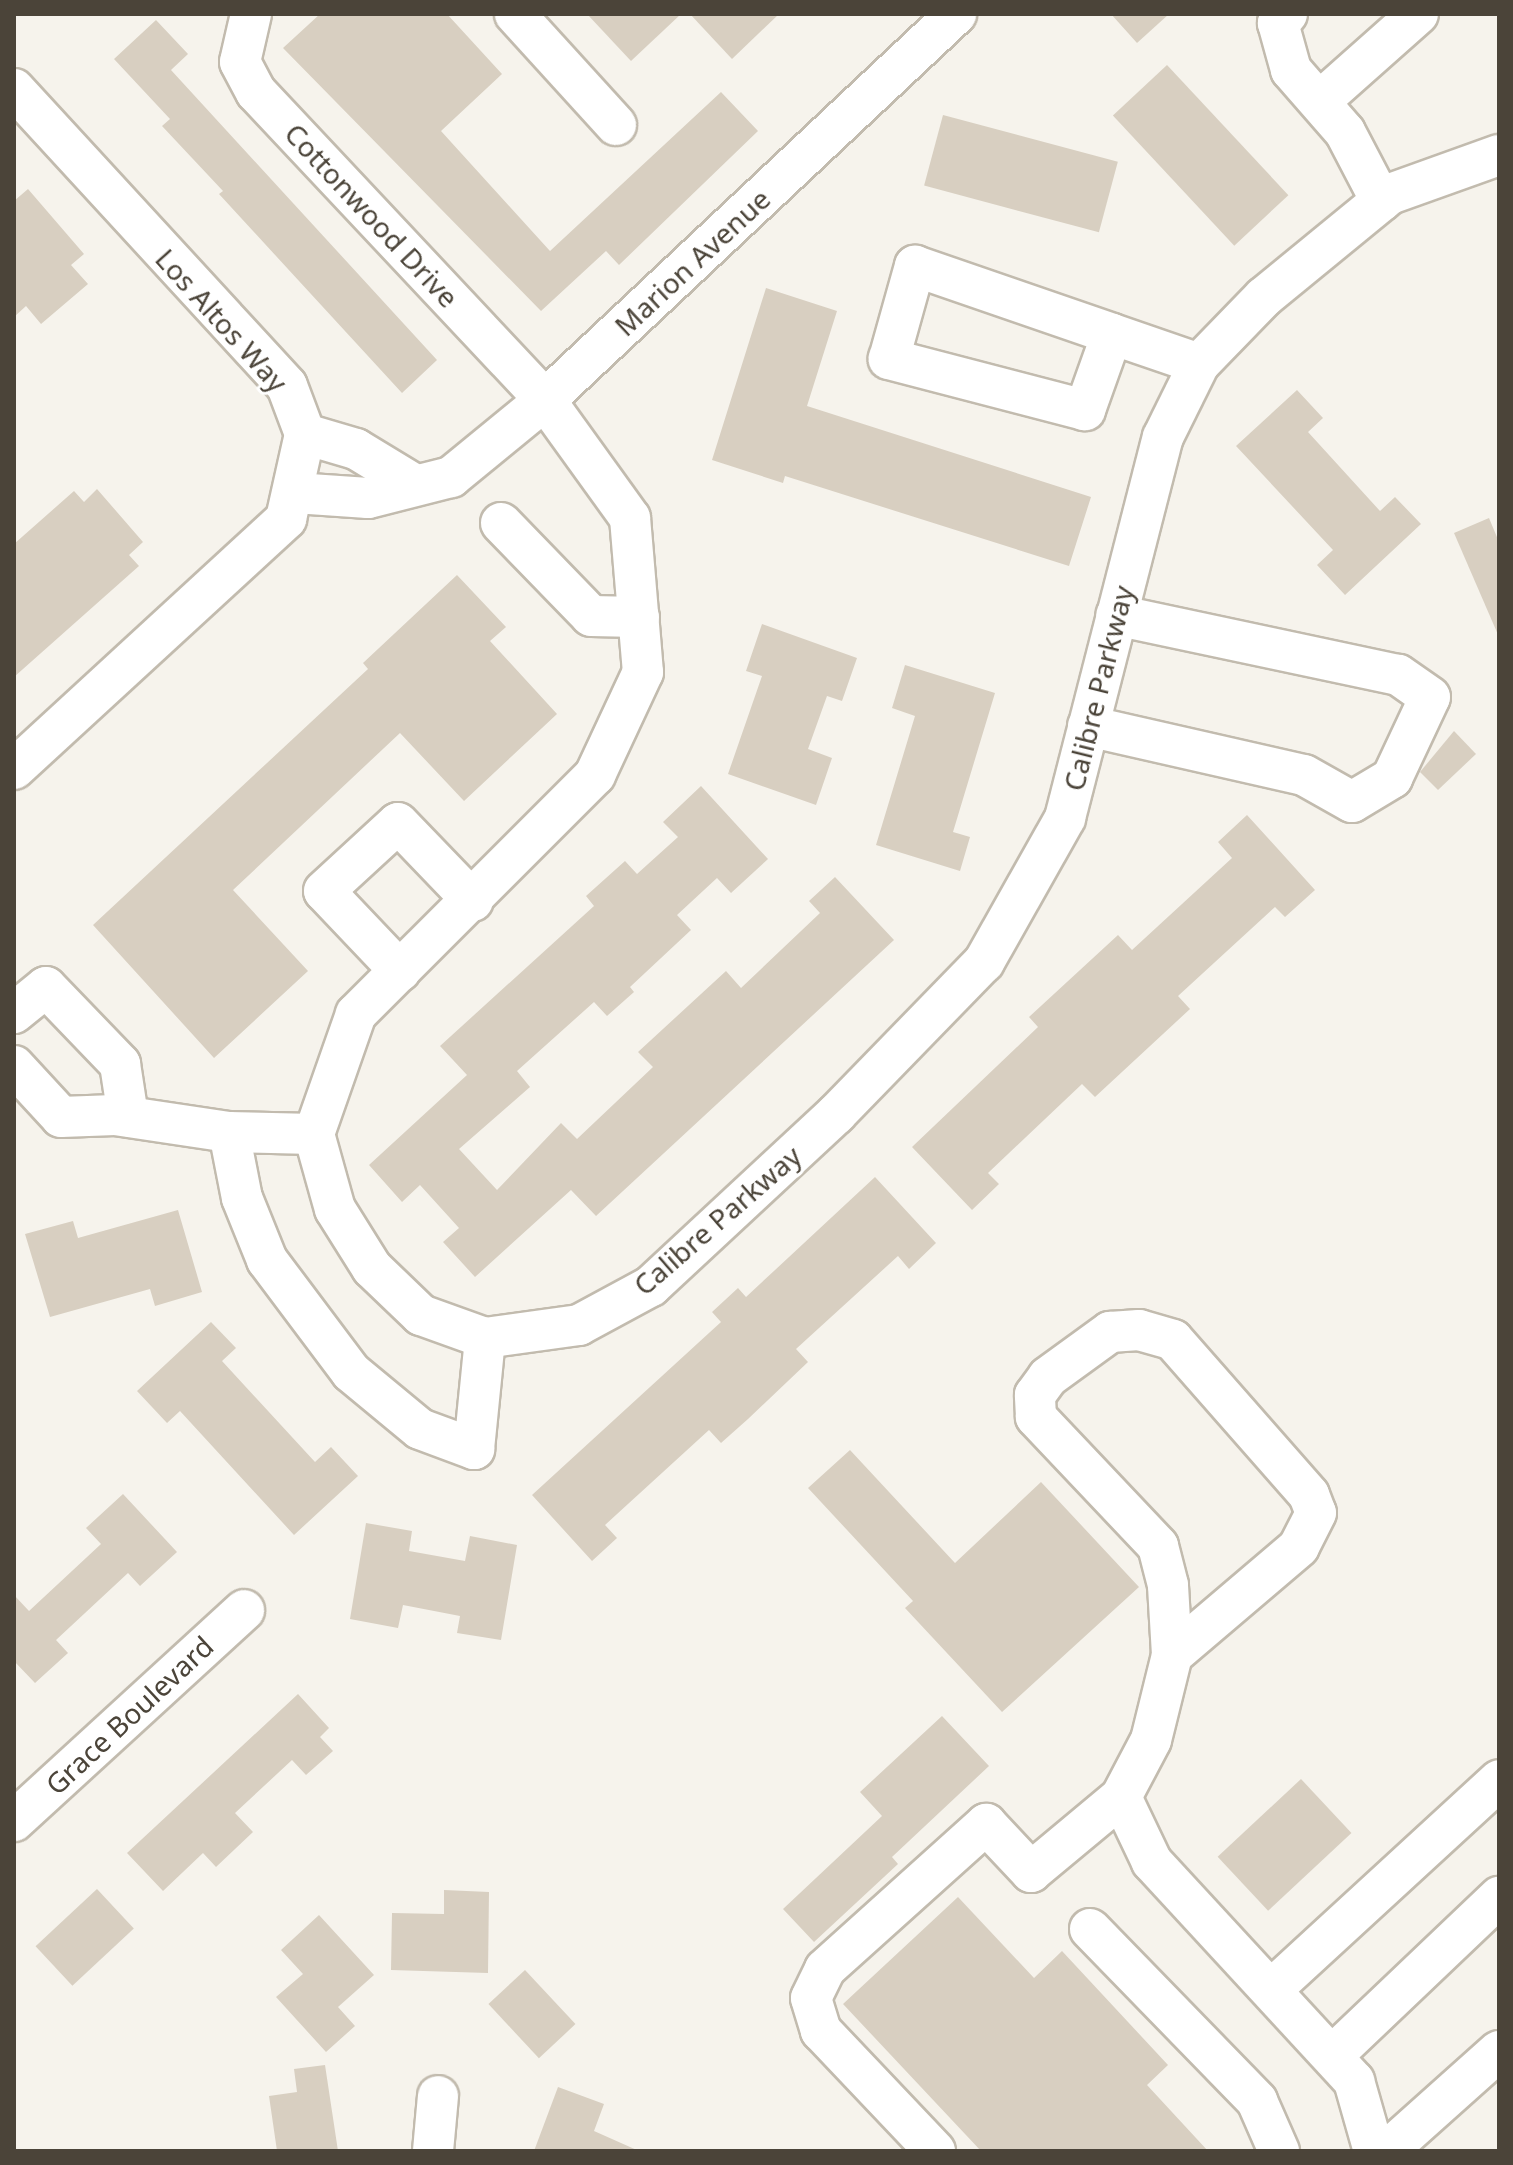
<!DOCTYPE html>
<html>
<head>
<meta charset="utf-8">
<style>
	body { margin:0 }
	#map { position:relative; width:1513px; height:2165px; overflow:hidden; background:#f6f3ec; font-family:"Noto Sans",sans-serif }
	div>[style] { position:absolute }
	.building>* { inset:0; background:#d8cfc1; transform-origin:0 0 }
	.roads { filter:drop-shadow(2px 0 #c2bbae) drop-shadow(-2px 0 #c2bbae) drop-shadow(0 2px #c2bbae) drop-shadow(0 -2px #c2bbae) }
	.minor>* { height:40px; margin:-20px; padding:0 20px; transform-origin:20px; border-radius:20px; background:#fff }
	span { translate:-50% -50%; white-space:nowrap; text-align:center; line-height:1.15; -webkit-text-stroke:6px #fff; paint-order:stroke }
	.street-label { font-size:28px; color:#4b4439 }
	.frame { position:absolute; inset:0; border:16px solid #4b4439; pointer-events:none }
</style>
</head>
<body>
<div id="map">
	<div class="building">
		<div style="clip-path:polygon(320px 14px,447px 14px,502px 74px,441px 131px,550px 251px,721px 92px,758px 131px,619px 265px,606px 251px,541px 311px,283px 48px)"></div>
		<div style="clip-path:polygon(587px 14px,681px 14px,631px 61px)"></div>
		<div style="clip-path:polygon(690px 14px,779px 14px,732px 59px)"></div>
		<div style="clip-path:polygon(1111px 14px,1169px 14px,1137px 43px)"></div>
		<div style="clip-path:polygon(156px 20px,188px 54px,171px 70px,437px 360px,402px 393px,219px 194px,223px 191px,162px 126px,170px 119px,114px 59px)"></div>
		<div style="left:1167px;top:65px;width:178px;height:74px;rotate:47deg"></div>
		<div style="left:943px;top:115px;width:181px;height:73px;rotate:15deg"></div>
		<div style="clip-path:polygon(28px 189px,84px 254px,71px 265px,88px 284px,41px 324px,26px 306px,14px 317px,14px 201px)"></div>
		<div style="clip-path:polygon(766px 288px,837px 311px,807px 406px,1091px 497px,1069px 566px,785px 476px,783px 483px,712px 460px)"></div>
		<div style="clip-path:polygon(1297px 390px,1323px 418px,1308px 432px,1380px 511px,1395px 497px,1421px 524px,1345px 595px,1317px 565px,1333px 550px,1236px 446px)"></div>
		<div style="clip-path:polygon(97px 489px,143px 542px,129px 555px,139px 566px,14px 677px,14px 544px,74px 491px,84px 502px)"></div>
		<div style="clip-path:polygon(1489px 518px,1499px 542px,1499px 637px,1454px 533px)"></div>
		<div style="clip-path:polygon(457px 575px,506px 627px,490px 641px,557px 714px,464px 801px,400px 733px,233px 890px,308px 971px,214px 1058px,93px 925px,368px 669px,363px 663px)"></div>
		<div style="clip-path:polygon(762px 624px,857px 658px,842px 701px,827px 696px,808px 749px,832px 758px,816px 805px,728px 774px,762px 676px,746px 671px)"></div>
		<div style="clip-path:polygon(905px 665px,995px 693px,953px 832px,970px 837px,960px 871px,876px 845px,915px 716px,892px 708px)"></div>
		<div style="clip-path:polygon(1454px 731px,1476px 754px,1438px 790px,1420px 772px)"></div>
		<div style="clip-path:polygon(701px 786px,768px 859px,731px 893px,717px 878px,677px 915px,691px 930px,630px 987px,634px 992px,607px 1016px,594px 1002px,517px 1071px,530px 1087px,459px 1149px,497px 1190px,561px 1123px,577px 1139px,653px 1067px,638px 1052px,726px 971px,741px 988px,820px 913px,809px 901px,835px 877px,894px 940px,596px 1216px,571px 1190px,475px 1277px,443px 1242px,459px 1228px,420px 1185px,402px 1202px,369px 1165px,467px 1075px,440px 1046px,594px 906px,586px 896px,625px 861px,637px 874px,678px 837px,663px 822px)"></div>
		<div style="clip-path:polygon(1247px 815px,1315px 890px,1285px 917px,1275px 907px,1178px 996px,1190px 1009px,1095px 1097px,1082px 1084px,988px 1173px,999px 1184px,972px 1210px,912px 1147px,1038px 1027px,1029px 1017px,1118px 935px,1132px 950px,1232px 858px,1218px 842px)"></div>
		<div style="clip-path:polygon(875px 1177px,936px 1243px,909px 1269px,898px 1256px,796px 1349px,808px 1362px,748px 1419px,721px 1443px,709px 1430px,605px 1525px,617px 1538px,592px 1561px,532px 1495px,721px 1322px,712px 1312px,738px 1288px,746px 1297px)"></div>
		<div style="clip-path:polygon(178px 1210px,202px 1292px,155px 1306px,150px 1289px,50px 1317px,25px 1234px,73px 1221px,78px 1238px)"></div>
		<div style="clip-path:polygon(211px 1322px,236px 1348px,222px 1361px,315px 1462px,331px 1447px,358px 1476px,294px 1535px,180px 1411px,167px 1423px,137px 1391px)"></div>
		<div style="clip-path:polygon(850px 1450px,955px 1563px,1041px 1482px,1139px 1587px,1002px 1712px,905px 1608px,913px 1601px,808px 1488px)"></div>
		<div style="clip-path:polygon(123px 1494px,177px 1552px,140px 1586px,128px 1573px,56px 1640px,68px 1653px,35px 1683px,14px 1661px,14px 1595px,29px 1611px,101px 1544px,86px 1528px)"></div>
		<div style="clip-path:polygon(366px 1523px,412px 1531px,409px 1551px,465px 1561px,470px 1536px,517px 1545px,501px 1640px,457px 1633px,460px 1616px,403px 1605px,398px 1628px,350px 1619px)"></div>
		<div style="clip-path:polygon(298px 1694px,329px 1728px,320px 1737px,333px 1751px,306px 1775px,292px 1760px,235px 1813px,253px 1832px,216px 1867px,203px 1853px,163px 1891px,127px 1853px)"></div>
		<div style="clip-path:polygon(942px 1716px,989px 1766px,892px 1857px,898px 1864px,814px 1942px,783px 1909px,882px 1816px,860px 1792px)"></div>
		<div style="left:1301px;top:1779px;width:74px;height:114px;rotate:47deg"></div>
		<div style="left:97px;top:1889px;width:54px;height:84px;rotate:47deg"></div>
		<div style="clip-path:polygon(444px 1890px,489px 1892px,488px 1973px,391px 1970px,392px 1913px,444px 1914px)"></div>
		<div style="clip-path:polygon(958px 1897px,1034px 1978px,1062px 1951px,1168px 2065px,1147px 2085px,1208px 2151px,981px 2151px,843px 2004px)"></div>
		<div style="clip-path:polygon(319px 1915px,374px 1975px,338px 2007px,355px 2026px,326px 2052px,276px 1997px,303px 1974px,281px 1950px)"></div>
		<div style="left:525px;top:1970px;width:74px;height:50px;rotate:47deg"></div>
		<div style="clip-path:polygon(325px 2065px,338px 2151px,277px 2151px,269px 2096px,297px 2092px,294px 2069px)"></div>
		<div style="clip-path:polygon(558px 2087px,604px 2104px,594px 2131px,639px 2151px,534px 2151px)"></div>
	</div>
	<div class="roads">
		<div class="minor">
			<div style="left:251px;top:14px;width:49px;rotate:102.9deg"></div>
			<div style="left:240px;top:62px;width:34px;rotate:62deg"></div>
			<div style="left:256px;top:92px;width:422px;rotate:46.8deg"></div>
			<div style="left:545px;top:400px;width:145px;rotate:54.2deg"></div>
			<div style="left:630px;top:518px;width:155px;rotate:85.2deg"></div>
			<div style="left:643px;top:672px;width:114px;rotate:115deg"></div>
			<div style="left:595px;top:775px;width:338px;rotate:135deg"></div>
			<div style="left:356px;top:1014px;width:127px;rotate:109.3deg"></div>
			<div style="left:314px;top:1134px;width:78px;rotate:74.4deg"></div>
			<div style="left:335px;top:1209px;width:70px;rotate:57.9deg"></div>
			<div style="left:372px;top:1268px;width:68px;rotate:43.8deg"></div>
			<div style="left:421px;top:1315px;width:68px;rotate:19.8deg"></div>
			<div style="left:485px;top:1338px;width:95px;rotate:-7.9deg"></div>
			<div style="left:579px;top:1325px;width:82px;rotate:-28.4deg"></div>
			<div style="left:651px;top:1286px;width:253px;rotate:-42.9deg"></div>
			<div style="left:836px;top:1114px;width:212px;rotate:-45.8deg"></div>
			<div style="left:984px;top:962px;width:165px;rotate:-60.6deg"></div>
			<div style="left:1065px;top:818px;width:393px;rotate:-75.6deg"></div>
			<div style="left:1163px;top:437px;width:81px;rotate:-63.7deg"></div>
			<div style="left:1199px;top:364px;width:93px;rotate:-45.9deg"></div>
			<div style="left:1264px;top:297px;width:163px;rotate:-39.3deg"></div>
			<div style="left:1390px;top:194px;width:116px;rotate:-19.7deg"></div>
			<div style="left:515px;top:14px;width:150px;rotate:47.7deg"></div>
			<div style="left:1287px;top:14px;width:13px;rotate:135deg"></div>
			<div style="left:1278px;top:23px;width:49px;rotate:74.5deg"></div>
			<div style="left:1291px;top:70px;width:82px;rotate:48.9deg"></div>
			<div style="left:1345px;top:132px;width:78px;rotate:62.4deg"></div>
			<div style="left:14px;top:89px;width:403px;rotate:47.4deg"></div>
			<div style="left:287px;top:386px;width:51px;rotate:69.4deg"></div>
			<div style="left:305px;top:434px;width:87px;rotate:102.6deg"></div>
			<div style="left:286px;top:519px;width:369px;rotate:137.4deg"></div>
			<div style="left:1320px;top:101px;width:131px;rotate:-41.6deg"></div>
			<div style="left:1112px;top:334px;width:81px;rotate:109.6deg"></div>
			<div style="left:1085px;top:410px;width:203px;rotate:-165.4deg"></div>
			<div style="left:889px;top:359px;width:97px;rotate:-74.4deg"></div>
			<div style="left:915px;top:266px;width:208px;rotate:19deg"></div>
			<div style="left:1112px;top:334px;width:92px;rotate:19deg"></div>
			<div style="left:305px;top:434px;width:53px;rotate:16.4deg"></div>
			<div style="left:356px;top:449px;width:66px;rotate:31.3deg"></div>
			<div style="left:295px;top:493px;width:73px;rotate:3.9deg"></div>
			<div style="left:368px;top:498px;width:86px;rotate:-14.2deg"></div>
			<div style="left:451px;top:477px;width:122px;rotate:-39.3deg"></div>
			<div style="left:545px;top:400px;width:564px;rotate:-43.2deg"></div>
			<div style="left:501px;top:523px;width:129px;rotate:45.9deg"></div>
			<div style="left:591px;top:616px;width:48px;rotate:1.2deg"></div>
			<div style="left:1088px;top:726px;width:221px;rotate:12.8deg"></div>
			<div style="left:1304px;top:775px;width:55px;rotate:29.4deg"></div>
			<div style="left:1352px;top:802px;width:47px;rotate:-31deg"></div>
			<div style="left:1392px;top:778px;width:89px;rotate:-64.9deg"></div>
			<div style="left:1430px;top:697px;width:39px;rotate:-145deg"></div>
			<div style="left:1398px;top:675px;width:288px;rotate:-168deg"></div>
			<div style="left:400px;top:971px;width:110px;rotate:-133.5deg"></div>
			<div style="left:324px;top:891px;width:100px;rotate:-42.6deg"></div>
			<div style="left:398px;top:823px;width:108px;rotate:46.1deg"></div>
			<div style="left:14px;top:1013px;width:41px;rotate:-39.1deg"></div>
			<div style="left:46px;top:987px;width:107px;rotate:46.1deg"></div>
			<div style="left:120px;top:1064px;width:53px;rotate:81.3deg"></div>
			<div style="left:14px;top:1066px;width:69px;rotate:47.3deg"></div>
			<div style="left:61px;top:1117px;width:54px;rotate:-2.1deg"></div>
			<div style="left:115px;top:1115px;width:115px;rotate:8.5deg"></div>
			<div style="left:229px;top:1132px;width:85px;rotate:1.3deg"></div>
			<div style="left:229px;top:1132px;width:67px;rotate:78.9deg"></div>
			<div style="left:242px;top:1198px;width:67px;rotate:68deg"></div>
			<div style="left:267px;top:1260px;width:140px;rotate:53.1deg"></div>
			<div style="left:351px;top:1372px;width:89px;rotate:39.6deg"></div>
			<div style="left:420px;top:1429px;width:58px;rotate:20.3deg"></div>
			<div style="left:474px;top:1449px;width:112px;rotate:-84.3deg"></div>
			<div style="left:1121px;top:1797px;width:64px;rotate:-62.2deg"></div>
			<div style="left:1151px;top:1740px;width:88px;rotate:-76.1deg"></div>
			<div style="left:1172px;top:1655px;width:70px;rotate:-93.3deg"></div>
			<div style="left:1168px;top:1585px;width:40px;rotate:-104.4deg"></div>
			<div style="left:1158px;top:1546px;width:178px;rotate:-133.4deg"></div>
			<div style="left:1036px;top:1417px;width:22px;rotate:-93deg"></div>
			<div style="left:1035px;top:1395px;width:22px;rotate:-54deg"></div>
			<div style="left:1048px;top:1377px;width:77px;rotate:-36deg"></div>
			<div style="left:1110px;top:1332px;width:29px;rotate:-4deg"></div>
			<div style="left:1139px;top:1330px;width:35px;rotate:16deg"></div>
			<div style="left:1173px;top:1340px;width:206px;rotate:48.7deg"></div>
			<div style="left:1309px;top:1495px;width:19px;rotate:69deg"></div>
			<div style="left:1316px;top:1513px;width:38px;rotate:117deg"></div>
			<div style="left:1299px;top:1547px;width:167px;rotate:139.6deg"></div>
			<div style="left:14px;top:1821px;width:312px;rotate:-42.5deg"></div>
			<div style="left:1090px;top:1929px;width:240px;rotate:45.8deg"></div>
			<div style="left:1257px;top:2101px;width:55px;rotate:66.3deg"></div>
			<div style="left:1271px;top:1990px;width:310px;rotate:-42.6deg"></div>
			<div style="left:1332px;top:2056px;width:231px;rotate:-43.6deg"></div>
			<div style="left:433px;top:2151px;width:55px;rotate:-84.8deg"></div>
			<div style="left:935px;top:2151px;width:166px;rotate:-133.5deg"></div>
			<div style="left:821px;top:2031px;width:34px;rotate:-107deg"></div>
			<div style="left:811px;top:1998px;width:32px;rotate:-64deg"></div>
			<div style="left:825px;top:1969px;width:217px;rotate:-42deg"></div>
			<div style="left:986px;top:1824px;width:66px;rotate:46.8deg"></div>
			<div style="left:1031px;top:1872px;width:117px;rotate:-39.8deg"></div>
			<div style="left:1121px;top:1797px;width:72px;rotate:64.5deg"></div>
			<div style="left:1152px;top:1862px;width:298px;rotate:47.3deg"></div>
			<div style="left:1354px;top:2081px;width:73px;rotate:74.1deg"></div>
			<div style="left:1387px;top:2151px;width:150px;rotate:-41.8deg"></div>
		</div>
	</div>
	<div class="street-label">
		<span style="left:372px;top:215px;rotate:47deg">Cottonwood Drive</span>
		<span style="left:692px;top:262px;rotate:-43deg">Marion Avenue</span>
		<span style="left:222px;top:320px;rotate:48deg">Los Altos Way</span>
		<span style="left:1098px;top:688px;rotate:-76deg">Calibre Parkway</span>
		<span style="left:717px;top:1220px;rotate:-41deg">Calibre Parkway</span>
		<span style="left:129px;top:1715px;rotate:-43deg">Grace Boulevard</span>
	</div>
	<div class="frame"></div>
</div>
</body>
</html>
